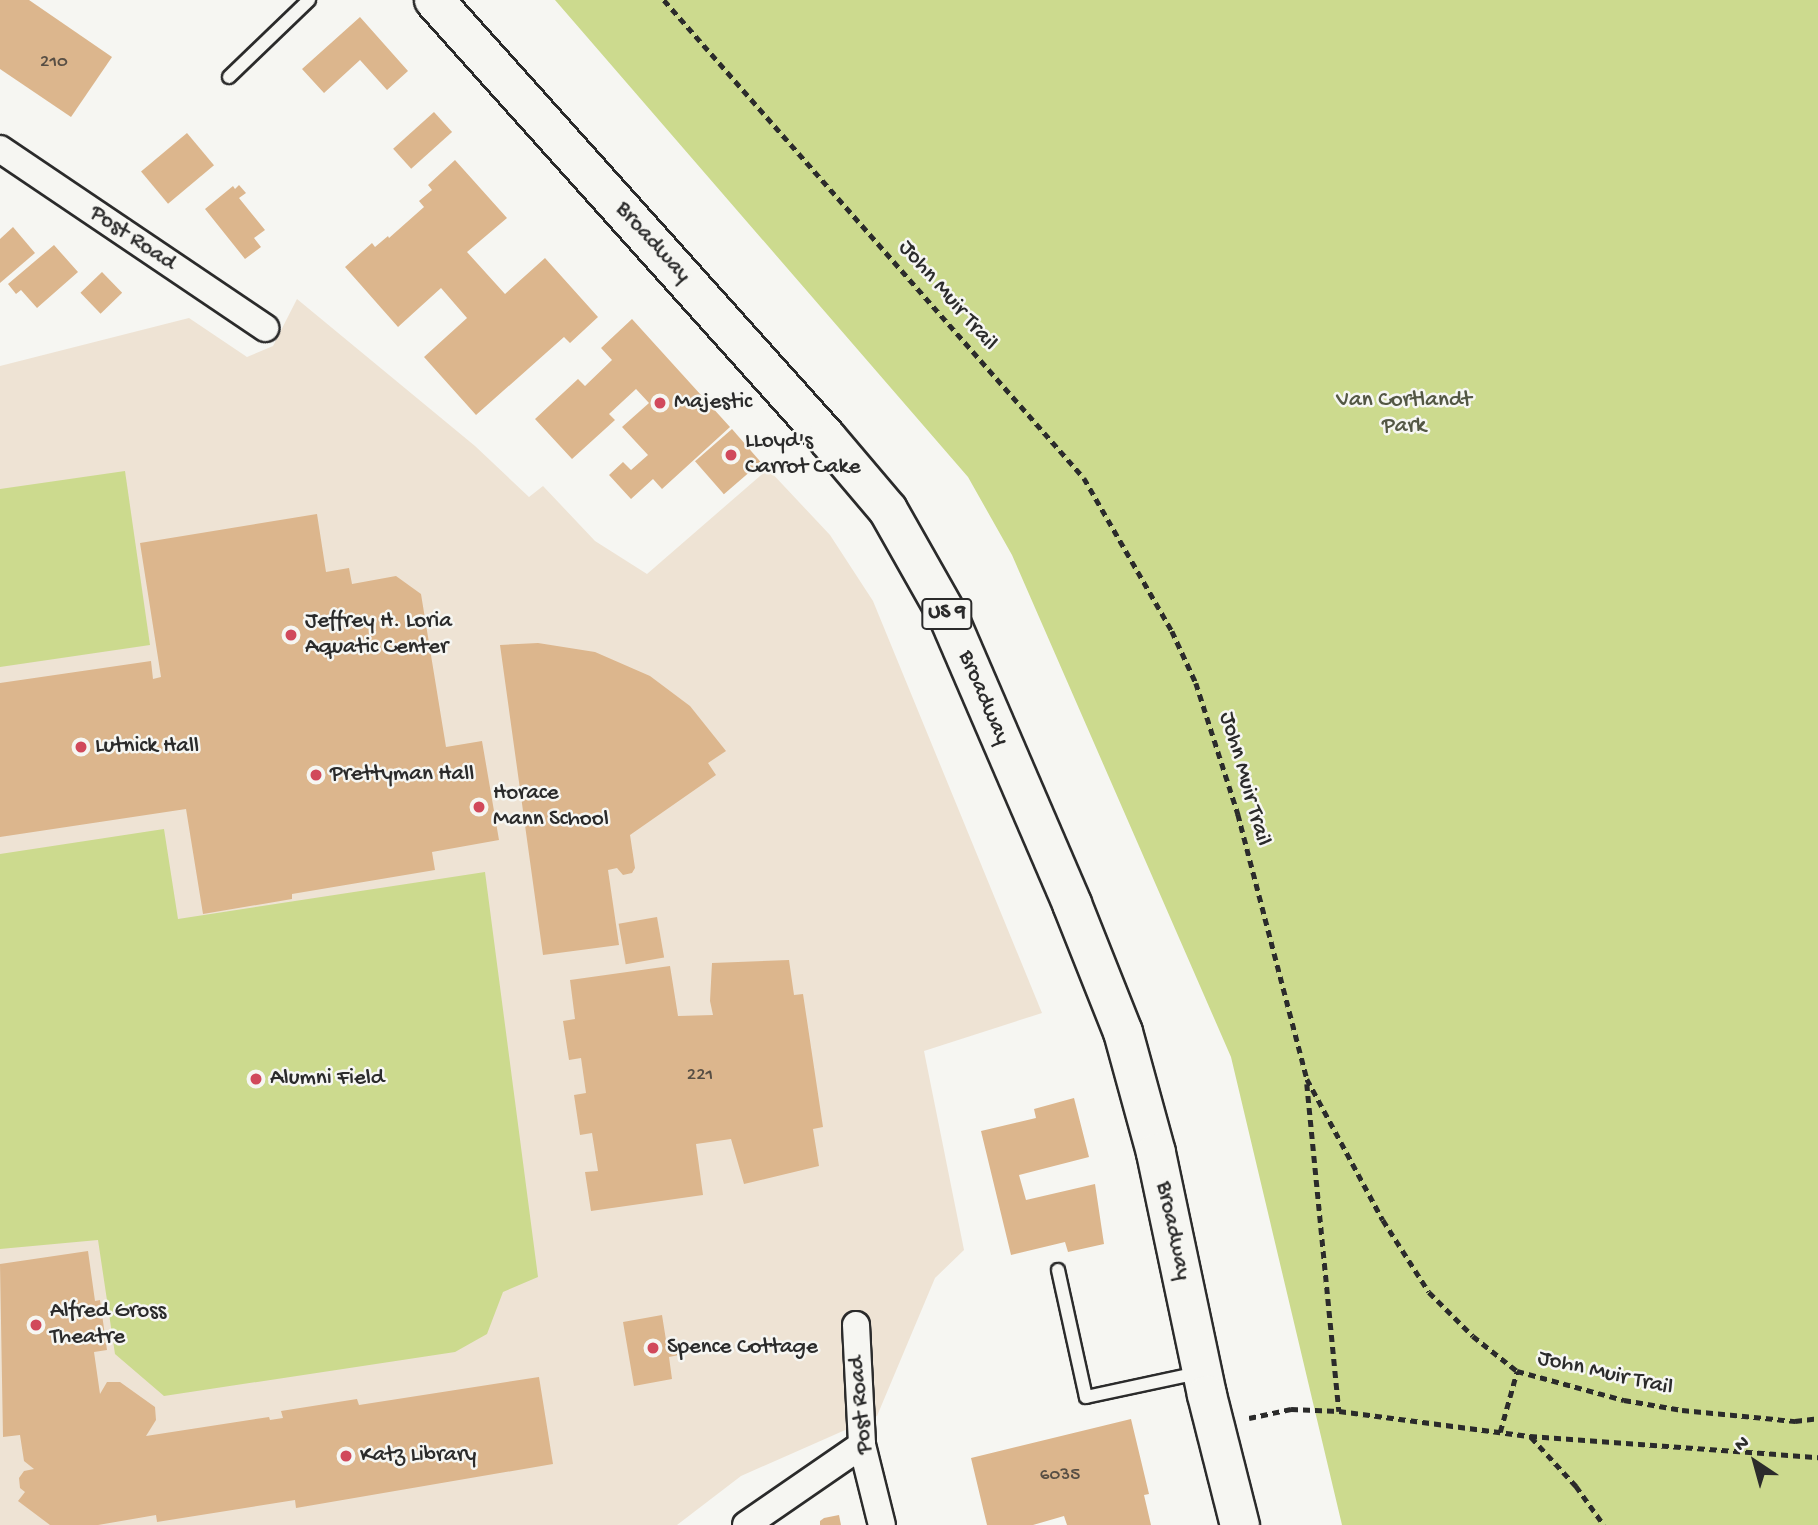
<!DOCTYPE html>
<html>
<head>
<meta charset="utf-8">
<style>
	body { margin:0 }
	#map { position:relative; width:1818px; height:1525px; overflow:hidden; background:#f6f6f2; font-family:"Gochi Hand",sans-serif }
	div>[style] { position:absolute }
	.built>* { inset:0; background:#eee3d4 }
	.green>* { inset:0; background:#ccda8e }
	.building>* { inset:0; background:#dcb68d; transform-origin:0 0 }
	.path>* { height:4.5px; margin-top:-2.25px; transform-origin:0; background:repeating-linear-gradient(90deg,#2b2b2b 0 7px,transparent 0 12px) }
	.roads { filter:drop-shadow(2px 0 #2b2b2b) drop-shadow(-2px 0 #2b2b2b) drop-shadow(0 2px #2b2b2b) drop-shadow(0 -2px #2b2b2b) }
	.lane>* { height:12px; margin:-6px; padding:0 6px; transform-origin:6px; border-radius:6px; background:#f6f6f2 }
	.street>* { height:26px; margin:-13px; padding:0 13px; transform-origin:13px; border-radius:13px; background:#f6f6f2 }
	.primary>* { height:38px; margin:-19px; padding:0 19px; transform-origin:19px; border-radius:19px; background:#f6f6f2 }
	.dots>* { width:19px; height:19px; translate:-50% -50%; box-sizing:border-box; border:4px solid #f6f6f2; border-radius:50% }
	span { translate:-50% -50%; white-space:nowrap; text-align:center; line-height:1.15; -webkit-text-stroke:5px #f6f6f2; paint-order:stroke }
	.number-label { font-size:19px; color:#574e44 }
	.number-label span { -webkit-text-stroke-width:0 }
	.shield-label span { padding:2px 5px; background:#f6f6f2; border:2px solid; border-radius:5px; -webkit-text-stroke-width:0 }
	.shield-label { font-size:21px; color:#2b2b2b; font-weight:700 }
	.street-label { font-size:23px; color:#2b2b2b }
	.park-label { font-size:23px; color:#535744 }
	.poi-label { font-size:23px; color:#2b2b2b }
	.left { translate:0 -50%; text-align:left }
	.north { position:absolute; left:1720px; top:1427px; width:70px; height:70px; -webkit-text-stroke:5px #f6f6f2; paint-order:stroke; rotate:324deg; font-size:19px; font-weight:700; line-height:28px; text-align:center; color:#2b2b2b }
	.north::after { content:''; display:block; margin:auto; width:24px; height:32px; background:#2b2b2b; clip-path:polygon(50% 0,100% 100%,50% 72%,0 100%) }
</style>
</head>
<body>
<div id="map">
	<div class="built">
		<div style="clip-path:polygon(297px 299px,475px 446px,529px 497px,543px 486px,595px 541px,647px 574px,768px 469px,830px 535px,873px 601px,1042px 1013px,924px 1051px,964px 1250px,935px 1278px,877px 1416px,741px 1476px,677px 1525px,0 1525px,0 366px,189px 318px,247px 357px,273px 346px)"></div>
	</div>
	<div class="green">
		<div style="clip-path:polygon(555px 0,1818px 0,1818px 1525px,1342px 1525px,1231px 1057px,1012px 555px,968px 477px)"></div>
		<div style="clip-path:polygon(125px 471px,150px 645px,0 667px,0 489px)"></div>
		<div style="clip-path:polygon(164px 829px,178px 919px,485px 872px,538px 1277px,503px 1292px,487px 1334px,455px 1352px,164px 1396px,115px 1354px,98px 1240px,0 1249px,0 854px)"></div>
	</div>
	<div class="building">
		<div style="clip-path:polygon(0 0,29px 0,112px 57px,71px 117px,0 69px)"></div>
		<div style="clip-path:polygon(360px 17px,408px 71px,387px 90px,360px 60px,324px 93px,302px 69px)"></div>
		<div style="left:434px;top:112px;width:27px;height:55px;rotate:48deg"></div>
		<div style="left:187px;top:133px;width:42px;height:60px;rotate:50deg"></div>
		<div style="clip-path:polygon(455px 160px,507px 218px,467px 252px,505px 294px,545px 258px,598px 317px,570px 343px,564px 337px,476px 415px,424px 357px,467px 318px,441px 288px,398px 327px,345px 267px,372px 243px,375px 247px,388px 236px,389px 238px,424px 207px,419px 201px,432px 190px,428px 185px)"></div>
		<div style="clip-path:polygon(239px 185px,246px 193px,239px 198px,265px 230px,254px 238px,261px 247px,245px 259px,205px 209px,233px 186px,235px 189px)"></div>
		<div style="clip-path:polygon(13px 227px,35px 253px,0 283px,0 239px)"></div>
		<div style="clip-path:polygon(54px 245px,78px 272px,37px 308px,21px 290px,16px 294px,8px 284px)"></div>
		<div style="left:102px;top:272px;width:29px;height:30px;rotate:46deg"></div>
		<div style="clip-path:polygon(632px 319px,730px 427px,662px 489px,653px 479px,631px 499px,609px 475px,623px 462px,631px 470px,648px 455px,622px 427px,649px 403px,636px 389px,609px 414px,615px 420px,572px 459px,535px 419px,578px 379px,585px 386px,612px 360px,601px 348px)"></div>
		<div style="left:732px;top:429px;width:44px;height:49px;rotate:49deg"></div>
		<div style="clip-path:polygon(317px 514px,326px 572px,349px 568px,352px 584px,396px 576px,421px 594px,446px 747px,482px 741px,499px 840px,432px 852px,435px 870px,292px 894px,292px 899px,203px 914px,186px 809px,0 837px,0 683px,151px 661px,153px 679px,161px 677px,140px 543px)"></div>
		<div style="clip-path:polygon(538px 643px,595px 652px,650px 676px,690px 706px,726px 751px,708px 763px,716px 775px,630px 835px,635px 868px,632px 873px,623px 875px,617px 868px,608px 870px,619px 945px,543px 955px,500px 645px)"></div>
		<div style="left:657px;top:917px;width:41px;height:39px;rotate:80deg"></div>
		<div style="clip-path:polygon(789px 960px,794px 995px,803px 994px,823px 1127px,813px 1129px,819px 1166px,744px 1184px,731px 1139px,696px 1144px,703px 1195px,591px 1211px,585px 1172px,598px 1171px,592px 1133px,580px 1135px,574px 1095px,586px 1093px,581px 1058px,569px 1060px,563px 1021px,575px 1019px,570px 980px,670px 966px,678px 1016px,713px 1015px,710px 1001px,712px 963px)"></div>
		<div style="clip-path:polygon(1074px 1098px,1089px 1157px,1019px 1175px,1026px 1200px,1095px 1184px,1104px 1244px,1068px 1252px,1065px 1242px,1011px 1255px,981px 1131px,1036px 1118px,1034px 1109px)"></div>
		<div style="clip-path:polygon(88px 1251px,95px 1301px,100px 1300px,107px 1350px,94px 1352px,100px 1394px,107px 1382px,120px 1382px,155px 1407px,156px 1420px,146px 1436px,269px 1417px,270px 1420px,283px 1418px,281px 1411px,357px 1399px,359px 1405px,539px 1377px,553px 1464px,296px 1508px,295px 1500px,157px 1522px,156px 1515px,98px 1525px,50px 1525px,18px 1501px,25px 1492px,20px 1488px,19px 1478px,24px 1471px,34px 1469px,24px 1461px,20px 1435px,3px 1437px,0 1264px)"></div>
		<div style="clip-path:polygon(662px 1315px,666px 1340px,677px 1338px,679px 1355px,669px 1357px,672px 1379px,634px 1386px,623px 1322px)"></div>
		<div style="clip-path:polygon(1131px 1419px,1149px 1494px,1144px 1495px,1151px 1525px,1067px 1525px,1064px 1516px,1033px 1525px,987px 1525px,971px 1458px)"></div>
		<div style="clip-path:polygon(839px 1515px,841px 1525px,820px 1525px,820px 1521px,824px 1518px)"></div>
	</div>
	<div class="path">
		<div style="left:664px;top:0;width:636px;rotate:48.7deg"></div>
		<div style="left:1084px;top:478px;width:177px;rotate:60.1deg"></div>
		<div style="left:1172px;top:631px;width:57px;rotate:65.2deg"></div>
		<div style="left:1196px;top:683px;width:138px;rotate:72.2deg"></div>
		<div style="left:1238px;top:814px;width:274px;rotate:75.4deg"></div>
		<div style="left:1307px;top:1079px;width:160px;rotate:61.7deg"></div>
		<div style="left:1383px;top:1220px;width:85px;rotate:57.4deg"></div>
		<div style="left:1429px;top:1292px;width:62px;rotate:45deg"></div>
		<div style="left:1473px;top:1336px;width:56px;rotate:38.5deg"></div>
		<div style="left:1517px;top:1371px;width:111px;rotate:15.2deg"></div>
		<div style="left:1624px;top:1400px;width:59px;rotate:9.8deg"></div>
		<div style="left:1682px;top:1410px;width:114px;rotate:5.6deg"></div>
		<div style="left:1795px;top:1421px;width:23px;rotate:-7deg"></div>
		<div style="left:1307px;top:1084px;width:329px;rotate:84.4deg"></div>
		<div style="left:1249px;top:1418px;width:43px;rotate:-12.1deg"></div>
		<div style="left:1291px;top:1409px;width:48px;rotate:2.4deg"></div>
		<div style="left:1339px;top:1411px;width:193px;rotate:7.5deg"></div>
		<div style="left:1530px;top:1436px;width:289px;rotate:4.2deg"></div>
		<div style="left:1500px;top:1432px;width:63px;rotate:-74.4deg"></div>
		<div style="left:1531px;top:1437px;width:67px;rotate:47.4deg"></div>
		<div style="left:1576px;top:1486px;width:48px;rotate:54.3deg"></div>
	</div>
	<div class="roads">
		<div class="lane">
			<div style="left:229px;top:77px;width:111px;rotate:-43.9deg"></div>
			<div style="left:1058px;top:1270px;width:130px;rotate:77.6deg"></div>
			<div style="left:1086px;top:1397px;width:115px;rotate:-12.1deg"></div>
		</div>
		<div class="street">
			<div style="left:0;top:149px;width:320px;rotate:34deg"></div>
			<div style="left:856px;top:1325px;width:120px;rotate:87.1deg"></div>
			<div style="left:862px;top:1445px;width:82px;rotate:76deg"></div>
			<div style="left:746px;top:1525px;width:141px;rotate:-34.6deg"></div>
		</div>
		<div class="primary">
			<div style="left:434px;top:0;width:588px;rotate:48.1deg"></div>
			<div style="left:827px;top:438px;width:94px;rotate:49.7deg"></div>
			<div style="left:888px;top:510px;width:124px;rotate:60.5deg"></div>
			<div style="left:949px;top:618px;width:311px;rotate:66.7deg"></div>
			<div style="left:1072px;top:904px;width:138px;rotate:68.3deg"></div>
			<div style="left:1123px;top:1032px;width:125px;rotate:74.7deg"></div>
			<div style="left:1156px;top:1153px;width:247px;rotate:78.1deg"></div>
			<div style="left:1207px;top:1395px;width:134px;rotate:75.8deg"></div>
		</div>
	</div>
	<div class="dots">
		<div style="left:660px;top:403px;background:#d1495b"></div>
		<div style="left:731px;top:455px;background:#d1495b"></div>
		<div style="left:291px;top:635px;background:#d1495b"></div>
		<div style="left:81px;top:747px;background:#d1495b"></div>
		<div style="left:316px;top:775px;background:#d1495b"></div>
		<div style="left:479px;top:807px;background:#d1495b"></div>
		<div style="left:256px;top:1079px;background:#d1495b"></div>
		<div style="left:36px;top:1325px;background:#d1495b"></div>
		<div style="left:653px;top:1348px;background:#d1495b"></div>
		<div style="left:346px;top:1456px;background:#d1495b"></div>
	</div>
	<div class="number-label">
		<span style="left:54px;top:63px">210</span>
		<span style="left:700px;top:1076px">221</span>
		<span style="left:1060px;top:1476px">6035</span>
	</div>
	<div class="shield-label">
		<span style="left:947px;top:614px">US 9</span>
	</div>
	<div class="street-label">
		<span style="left:132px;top:239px;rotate:34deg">Post Road</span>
		<span style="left:652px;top:243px;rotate:48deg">Broadway</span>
		<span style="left:947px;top:296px;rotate:49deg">John Muir Trail</span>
		<span style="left:983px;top:698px;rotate:67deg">Broadway</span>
		<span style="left:1244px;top:779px;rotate:74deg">John Muir Trail</span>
		<span style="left:1172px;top:1231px;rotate:78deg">Broadway</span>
		<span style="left:1605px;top:1374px;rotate:13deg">John Muir Trail</span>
		<span style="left:862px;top:1405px;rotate:-95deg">Post Road</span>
	</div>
	<div class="park-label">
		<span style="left:1404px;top:414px">Van Cortlandt<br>Park</span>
	</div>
	<div class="poi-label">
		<span class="left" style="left:674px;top:403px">Majestic</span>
		<span class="left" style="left:745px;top:455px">LLoyd's<br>Carrot Cake</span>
		<span class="left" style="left:305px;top:635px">Jeffrey H. Loria<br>Aquatic Center</span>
		<span class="left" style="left:95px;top:747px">Lutnick Hall</span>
		<span class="left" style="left:330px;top:775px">Prettyman Hall</span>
		<span class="left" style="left:493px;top:807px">Horace<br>Mann School</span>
		<span class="left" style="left:270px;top:1079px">Alumni Field</span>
		<span class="left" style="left:50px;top:1325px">Alfred Gross<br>Theatre</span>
		<span class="left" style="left:667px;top:1348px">Spence Cottage</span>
		<span class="left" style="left:360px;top:1456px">Katz Library</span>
	</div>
	<div class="north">N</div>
</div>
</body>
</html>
